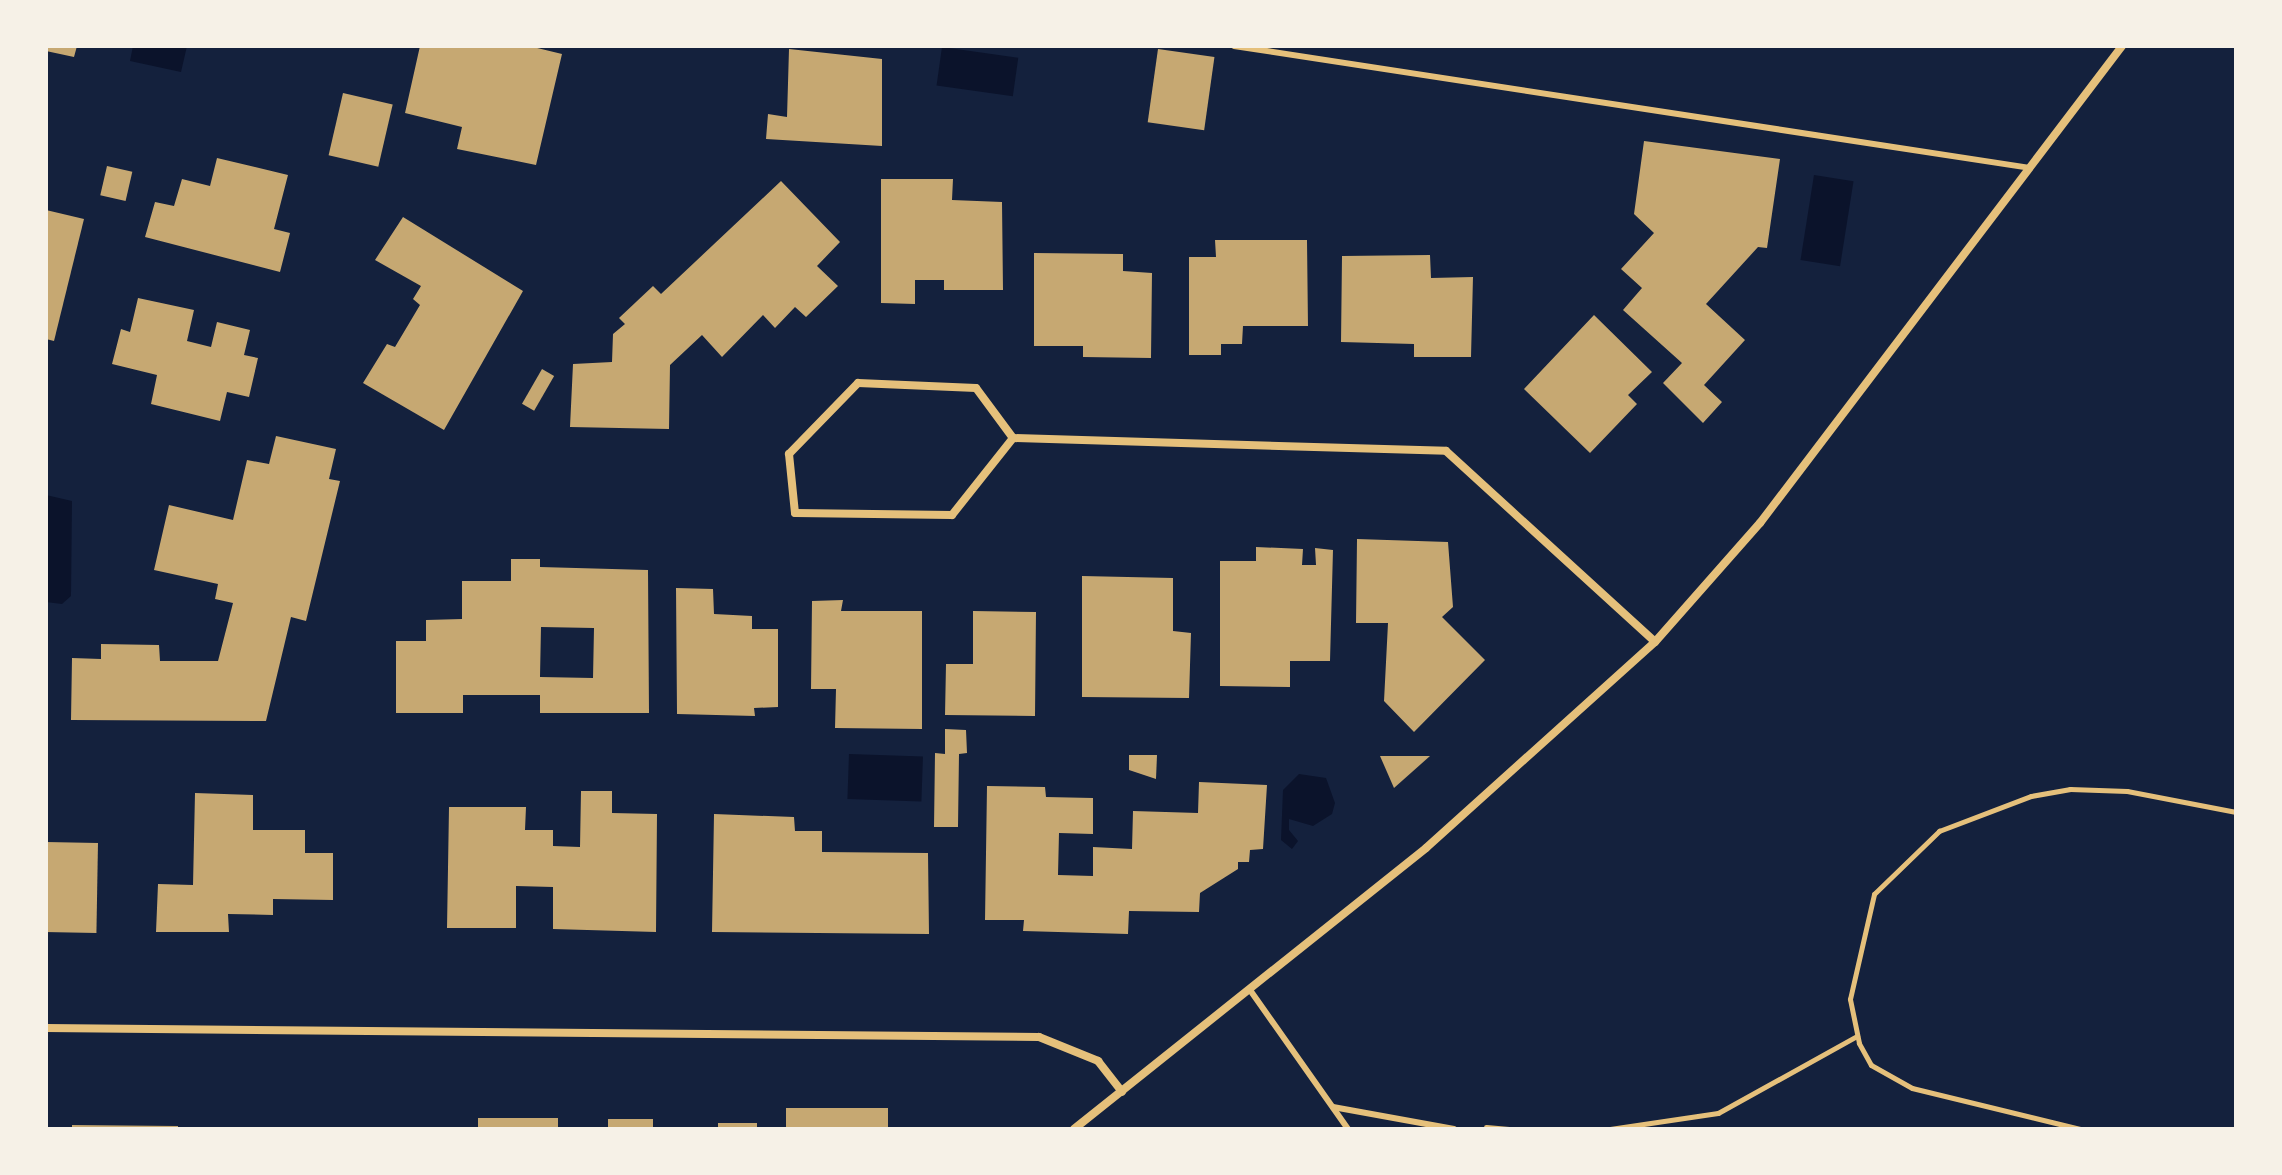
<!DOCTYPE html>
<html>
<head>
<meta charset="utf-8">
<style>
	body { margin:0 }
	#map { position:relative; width:2282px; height:1175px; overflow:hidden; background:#14213d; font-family:"Exo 2",sans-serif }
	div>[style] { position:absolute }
	.water>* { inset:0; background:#0b132b; transform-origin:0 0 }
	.building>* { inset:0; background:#c6a872; transform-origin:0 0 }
	.path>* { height:5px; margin:-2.5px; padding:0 2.5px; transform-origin:2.5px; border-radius:2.5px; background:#e5c07b }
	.service>* { height:6px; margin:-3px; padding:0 3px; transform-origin:3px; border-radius:3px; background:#e5c07b }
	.minor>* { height:8px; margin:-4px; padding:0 4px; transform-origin:4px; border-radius:4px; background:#e5c07b }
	span { translate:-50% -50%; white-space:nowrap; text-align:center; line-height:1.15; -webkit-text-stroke:6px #f6f1e7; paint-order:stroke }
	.frame { position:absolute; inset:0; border:48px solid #f6f1e7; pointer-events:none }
</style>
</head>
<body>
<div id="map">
	<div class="water">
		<div style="clip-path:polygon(133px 46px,187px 46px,181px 72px,130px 61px)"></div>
		<div style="left:942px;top:47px;width:77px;height:39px;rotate:8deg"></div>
		<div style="left:1814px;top:175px;width:40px;height:86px;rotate:9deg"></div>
		<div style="clip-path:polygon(46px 495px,72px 501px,71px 596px,62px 604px,46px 602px)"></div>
		<div style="left:849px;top:754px;width:74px;height:45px;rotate:2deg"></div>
		<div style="clip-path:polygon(1299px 774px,1326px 778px,1335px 803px,1332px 814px,1313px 826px,1289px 819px,1289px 830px,1298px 841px,1292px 849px,1281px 840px,1283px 790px)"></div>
	</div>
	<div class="building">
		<div style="clip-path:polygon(46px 46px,77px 46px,74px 57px,46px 51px)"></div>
		<div style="clip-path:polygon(420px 46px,529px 46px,562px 54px,536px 165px,457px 149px,462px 127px,405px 113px)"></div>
		<div style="clip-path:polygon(789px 49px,882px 59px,882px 146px,766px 139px,768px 114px,787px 117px)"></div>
		<div style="left:1158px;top:49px;width:57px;height:74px;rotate:8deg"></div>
		<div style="left:343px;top:93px;width:51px;height:64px;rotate:13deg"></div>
		<div style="clip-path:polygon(1644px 141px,1780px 159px,1767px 248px,1758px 247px,1706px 304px,1745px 340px,1704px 385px,1722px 402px,1703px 423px,1663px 383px,1682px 363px,1623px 310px,1642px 288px,1621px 269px,1654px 233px,1634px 214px)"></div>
		<div style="clip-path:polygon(217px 158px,288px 175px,274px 229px,290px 233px,280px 272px,145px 237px,155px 202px,174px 206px,182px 179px,210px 186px)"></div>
		<div style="left:107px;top:166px;width:26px;height:30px;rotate:13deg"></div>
		<div style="clip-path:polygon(881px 179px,953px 179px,952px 200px,1002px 202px,1003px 290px,944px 290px,944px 280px,915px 280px,915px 304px,881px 303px)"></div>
		<div style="clip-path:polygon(781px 181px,840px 242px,817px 266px,838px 286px,806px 317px,795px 307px,775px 328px,763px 315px,722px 357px,702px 335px,670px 365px,669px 429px,570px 427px,573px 364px,612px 362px,613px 334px,625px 324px,619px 318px,653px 286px,661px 294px)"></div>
		<div style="clip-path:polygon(46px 210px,84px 219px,54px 341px,46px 339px)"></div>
		<div style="clip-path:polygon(403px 217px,523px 291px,444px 430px,363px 383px,387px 344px,395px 347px,420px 305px,413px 299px,421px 286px,375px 260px)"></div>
		<div style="clip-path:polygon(1215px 240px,1307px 240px,1308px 326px,1243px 326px,1242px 344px,1221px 344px,1221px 355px,1189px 355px,1189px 257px,1216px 257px)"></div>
		<div style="clip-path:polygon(1034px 253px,1123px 254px,1123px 271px,1152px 273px,1151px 358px,1083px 357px,1083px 346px,1034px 346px)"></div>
		<div style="clip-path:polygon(1430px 255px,1431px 278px,1473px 277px,1471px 357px,1414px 357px,1414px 344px,1341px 342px,1342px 256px)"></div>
		<div style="clip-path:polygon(138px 298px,194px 310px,187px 341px,211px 347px,217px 322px,250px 330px,244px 355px,258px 358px,249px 397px,227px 392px,220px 421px,151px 404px,157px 375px,112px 364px,121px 329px,130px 332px)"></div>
		<div style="clip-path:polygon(1594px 315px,1652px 372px,1628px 395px,1637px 404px,1590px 453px,1524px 389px)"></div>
		<div style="left:542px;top:369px;width:14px;height:40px;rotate:30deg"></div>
		<div style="clip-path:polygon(276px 436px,336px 449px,329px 479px,340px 481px,306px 621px,291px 617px,266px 721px,71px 720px,72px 658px,101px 659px,101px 644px,159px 645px,160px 661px,218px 661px,233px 603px,215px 599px,218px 584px,154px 570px,169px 505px,233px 520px,247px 460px,269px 464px)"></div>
		<div style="clip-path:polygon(1357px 539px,1448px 542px,1453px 607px,1442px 617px,1485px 660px,1414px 732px,1384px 701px,1388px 623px,1356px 623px)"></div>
		<div style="clip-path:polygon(1256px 547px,1303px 549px,1302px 565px,1316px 565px,1315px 548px,1333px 550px,1330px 661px,1290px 661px,1290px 687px,1220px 686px,1220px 561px,1256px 561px)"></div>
		<div style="clip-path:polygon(evenodd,511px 559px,540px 559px,540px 567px,648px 570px,649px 713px,540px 713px,540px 695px,463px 695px,463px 713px,396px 713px,396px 641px,426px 641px,426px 620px,462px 619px,462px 581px,511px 581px,511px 559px,541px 627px,594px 628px,593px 678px,540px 677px,541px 627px)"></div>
		<div style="clip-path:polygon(1082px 576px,1173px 578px,1173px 631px,1191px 633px,1189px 698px,1082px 697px)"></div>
		<div style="clip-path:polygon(676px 588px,713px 589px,714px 614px,752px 616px,752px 629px,778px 629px,778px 707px,754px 708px,755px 716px,677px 714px)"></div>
		<div style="clip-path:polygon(843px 600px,841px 611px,922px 611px,922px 729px,835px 728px,836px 689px,811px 689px,812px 601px)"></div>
		<div style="clip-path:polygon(973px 611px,1036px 612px,1035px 716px,945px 715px,946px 664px,973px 664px)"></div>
		<div style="clip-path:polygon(945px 729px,966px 730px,967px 753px,959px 754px,958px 827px,934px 827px,935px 753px,945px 754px)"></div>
		<div style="clip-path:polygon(1129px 755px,1157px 755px,1156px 779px,1129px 770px)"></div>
		<div style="clip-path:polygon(1380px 756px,1430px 756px,1394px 788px)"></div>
		<div style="clip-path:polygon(1199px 782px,1267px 785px,1263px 849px,1250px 850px,1249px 862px,1238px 862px,1238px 869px,1200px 893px,1199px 912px,1129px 911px,1128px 934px,1023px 931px,1024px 920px,985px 920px,987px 786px,1045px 787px,1046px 797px,1093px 798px,1093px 834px,1059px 833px,1058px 875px,1093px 876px,1093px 847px,1132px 849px,1133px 811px,1198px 813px)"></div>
		<div style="clip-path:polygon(581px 791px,612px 791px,612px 813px,657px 814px,656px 932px,553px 929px,553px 887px,516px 886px,516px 928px,447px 928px,449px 807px,526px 807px,525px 830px,553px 830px,553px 846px,580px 847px)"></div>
		<div style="clip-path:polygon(195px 793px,253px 795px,253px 830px,305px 830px,305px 853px,333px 853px,333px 900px,273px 899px,273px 915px,228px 914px,229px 932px,156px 932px,158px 884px,193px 885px)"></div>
		<div style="clip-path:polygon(714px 814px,794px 817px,795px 831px,822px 831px,822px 852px,928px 853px,929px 934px,712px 932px)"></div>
		<div style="left:46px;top:842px;width:52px;height:90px;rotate:1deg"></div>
		<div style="left:888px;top:1108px;width:21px;height:102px;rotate:90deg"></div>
		<div style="left:478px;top:1118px;width:80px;height:11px"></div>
		<div style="left:608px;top:1119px;width:45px;height:10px"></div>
		<div style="left:718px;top:1123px;width:39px;height:6px"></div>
		<div style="clip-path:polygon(72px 1125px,178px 1126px,178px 1129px,72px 1129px)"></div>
	</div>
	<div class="path">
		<div style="left:1486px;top:1127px;width:23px;rotate:5deg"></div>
		<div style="left:1610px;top:1129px;width:109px;rotate:-8.4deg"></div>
		<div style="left:1718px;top:1113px;width:159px;rotate:-29deg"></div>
		<div style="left:2080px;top:1129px;width:173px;rotate:-166.3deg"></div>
		<div style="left:1912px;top:1088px;width:47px;rotate:-150.7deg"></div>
		<div style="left:1871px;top:1065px;width:25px;rotate:-119deg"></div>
		<div style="left:1859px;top:1043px;width:45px;rotate:-101.6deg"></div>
		<div style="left:1850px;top:999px;width:108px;rotate:-77.1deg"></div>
		<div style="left:1874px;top:894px;width:91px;rotate:-44.1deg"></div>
		<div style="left:1939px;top:831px;width:98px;rotate:-20.8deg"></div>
		<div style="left:2031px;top:796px;width:40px;rotate:-10deg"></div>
		<div style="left:2070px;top:789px;width:57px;rotate:2deg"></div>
		<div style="left:2127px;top:791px;width:111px;rotate:10.9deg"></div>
		<div style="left:2081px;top:1129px;width:48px"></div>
	</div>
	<div class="service">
		<div style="left:1234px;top:46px;width:805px;rotate:8.71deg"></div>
		<div style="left:1250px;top:990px;width:170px;rotate:54.8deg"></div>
		<div style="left:1333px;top:1107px;width:123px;rotate:10.3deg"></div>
	</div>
	<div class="minor">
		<div style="left:1013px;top:438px;width:62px;rotate:-126.5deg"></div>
		<div style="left:976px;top:388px;width:118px;rotate:-177.6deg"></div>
		<div style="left:858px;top:383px;width:99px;rotate:134.2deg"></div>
		<div style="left:789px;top:454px;width:59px;rotate:84.2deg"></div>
		<div style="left:795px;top:513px;width:157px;rotate:0.7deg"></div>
		<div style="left:952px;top:515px;width:98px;rotate:-51.6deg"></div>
		<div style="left:1013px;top:438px;width:433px;rotate:1.7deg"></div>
		<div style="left:1446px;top:451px;width:283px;rotate:42.4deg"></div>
		<div style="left:46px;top:1028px;width:993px;rotate:0.52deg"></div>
		<div style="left:1039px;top:1037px;width:64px;rotate:22.1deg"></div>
		<div style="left:1098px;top:1061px;width:39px;rotate:52deg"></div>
		<div style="left:1074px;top:1129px;width:450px;rotate:-38.6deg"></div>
		<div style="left:1426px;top:848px;width:308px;rotate:-42deg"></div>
		<div style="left:1655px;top:642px;width:159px;rotate:-48.6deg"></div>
		<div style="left:1760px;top:523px;width:599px;rotate:-52.8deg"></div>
	</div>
	<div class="frame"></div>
</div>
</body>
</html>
